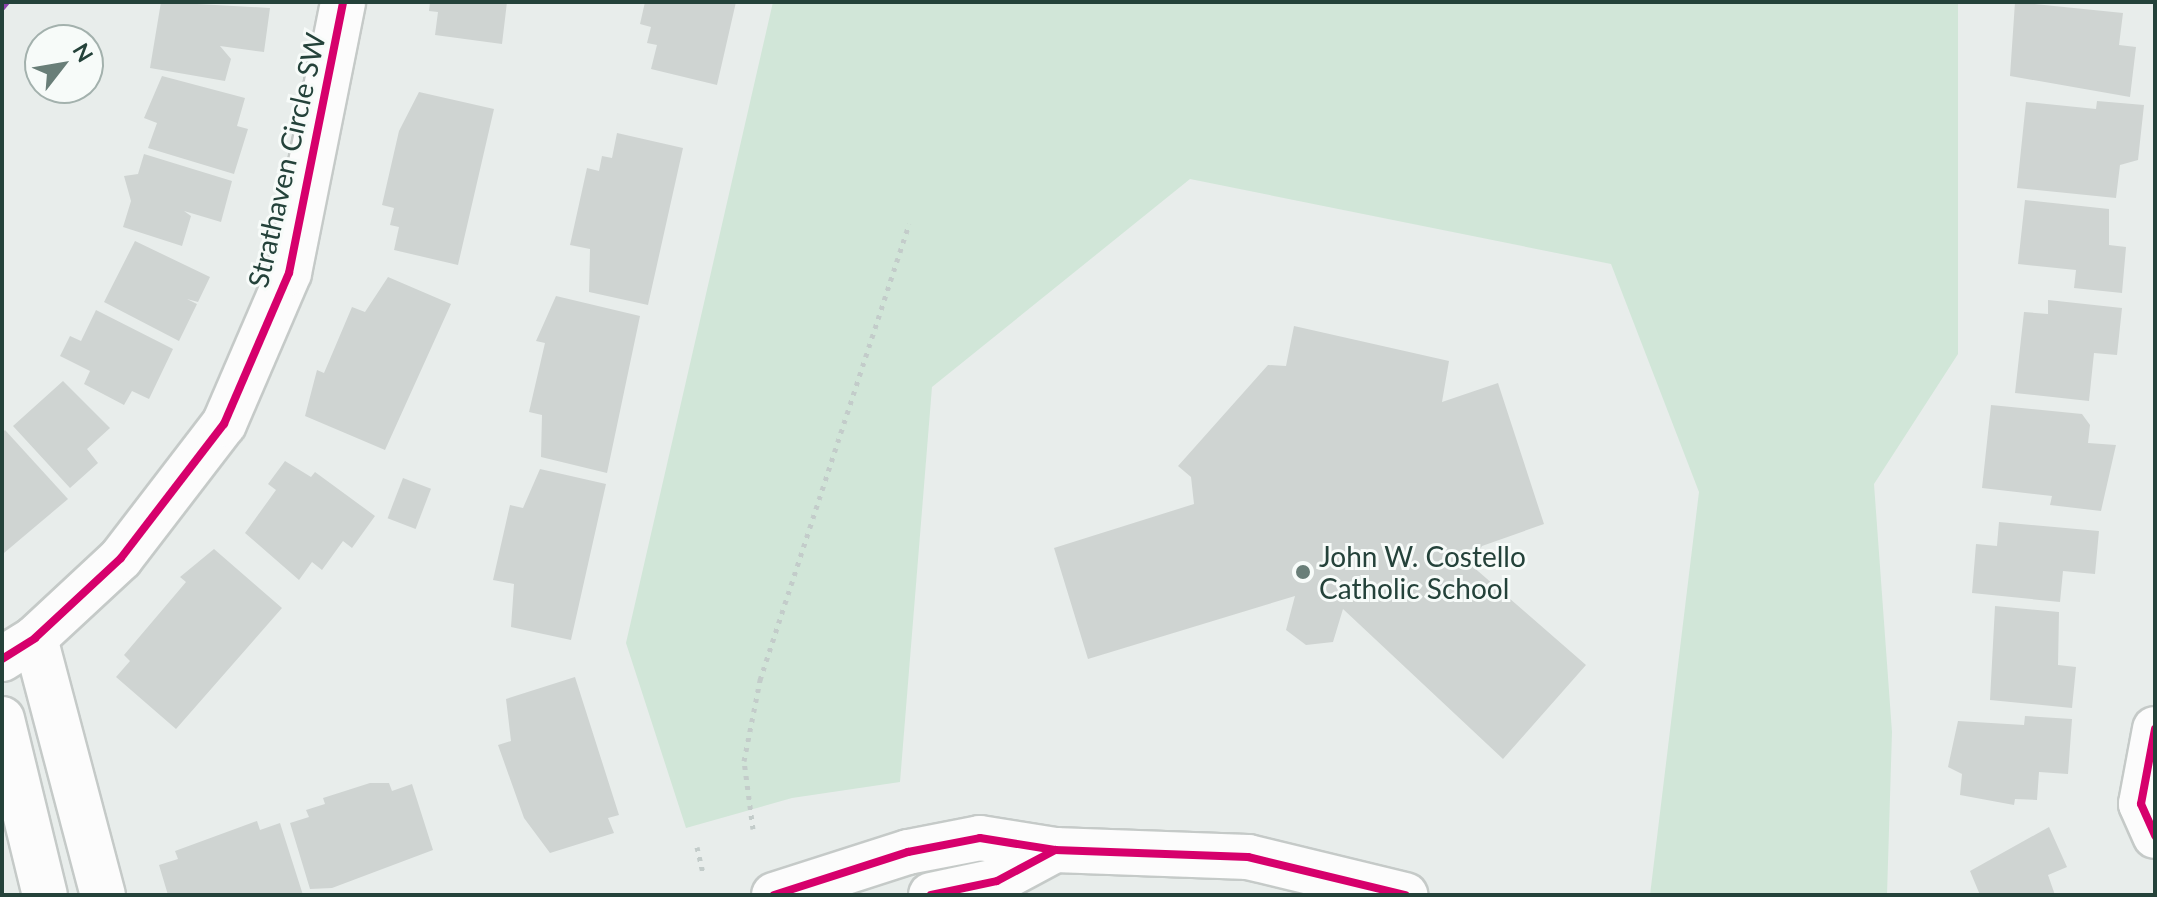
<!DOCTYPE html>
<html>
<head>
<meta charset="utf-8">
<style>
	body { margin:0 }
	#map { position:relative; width:2157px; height:897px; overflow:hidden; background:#e8edeb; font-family:Lato,sans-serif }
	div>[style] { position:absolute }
	.green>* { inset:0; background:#d1e6d8 }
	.building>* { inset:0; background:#cfd4d2; transform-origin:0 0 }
	.path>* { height:5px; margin-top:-2.5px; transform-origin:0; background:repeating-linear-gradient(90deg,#c3ccca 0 4px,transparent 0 10px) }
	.roads { filter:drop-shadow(2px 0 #c5cac8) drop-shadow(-2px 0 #c5cac8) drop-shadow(0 2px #c5cac8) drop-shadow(0 -2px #c5cac8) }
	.street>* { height:44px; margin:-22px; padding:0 22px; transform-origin:22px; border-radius:22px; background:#fcfcfc }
	.secondary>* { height:44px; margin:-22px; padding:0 22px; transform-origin:22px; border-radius:22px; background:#fcfcfc }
	.quiet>* { height:6px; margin-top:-3px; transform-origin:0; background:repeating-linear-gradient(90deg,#8e44ad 0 12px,transparent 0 18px) }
	.cycleway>* { height:8px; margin:-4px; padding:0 4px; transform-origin:4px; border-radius:4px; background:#d6006c }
	.dots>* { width:22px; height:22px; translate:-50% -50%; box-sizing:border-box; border:4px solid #f7fbf9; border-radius:50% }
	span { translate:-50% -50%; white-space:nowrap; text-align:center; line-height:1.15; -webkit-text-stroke:6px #f7fbf9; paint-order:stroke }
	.street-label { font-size:28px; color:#24423a }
	.poi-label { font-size:28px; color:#24423a }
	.left { translate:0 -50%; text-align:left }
	.frame { position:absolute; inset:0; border:4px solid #24423a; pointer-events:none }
	.north { position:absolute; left:24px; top:24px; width:80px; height:80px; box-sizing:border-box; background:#f7fbf9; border:2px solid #a3b1ad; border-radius:50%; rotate:59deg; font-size:22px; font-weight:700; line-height:32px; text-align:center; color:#24423a }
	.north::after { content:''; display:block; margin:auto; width:28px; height:36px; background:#697e78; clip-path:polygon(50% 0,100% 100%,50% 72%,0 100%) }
</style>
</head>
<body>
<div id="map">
	<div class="green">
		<div style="clip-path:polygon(773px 2px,1958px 2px,1958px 354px,1874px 484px,1892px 732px,1887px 895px,1650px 895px,1699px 492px,1611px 264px,1190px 179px,932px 387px,900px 782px,792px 798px,686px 828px,626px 643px)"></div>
	</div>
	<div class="building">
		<div style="clip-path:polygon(161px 2px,270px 8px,264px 52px,220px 46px,231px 59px,225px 81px,150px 68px)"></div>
		<div style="clip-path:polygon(430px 2px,507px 2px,502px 44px,435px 35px,438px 12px,429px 11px)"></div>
		<div style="clip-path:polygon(645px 2px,736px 2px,717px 85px,651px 69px,657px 45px,647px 43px,651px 27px,640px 24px)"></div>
		<div style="clip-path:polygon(2015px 2px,2123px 13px,2119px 45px,2136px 47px,2130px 97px,2010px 76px)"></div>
		<div style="clip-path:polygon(162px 76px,245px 98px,237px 126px,248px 129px,234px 174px,148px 148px,157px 123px,144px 118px)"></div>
		<div style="clip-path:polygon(419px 92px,494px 109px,458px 265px,394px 250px,399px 227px,390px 225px,394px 208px,382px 205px,399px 131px)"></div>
		<div style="clip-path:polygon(2097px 101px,2144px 105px,2138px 160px,2120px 165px,2116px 198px,2017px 188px,2026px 102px,2096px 109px)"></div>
		<div style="clip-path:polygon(617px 133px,683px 148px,648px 305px,589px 292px,590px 249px,570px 245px,587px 168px,599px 171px,602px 156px,612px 158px)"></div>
		<div style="clip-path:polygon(144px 154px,232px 181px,221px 222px,184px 211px,191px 216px,182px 246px,123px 227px,131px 201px,124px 176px,138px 174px)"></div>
		<div style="clip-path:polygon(2025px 200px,2109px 209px,2109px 245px,2126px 247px,2122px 293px,2074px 288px,2076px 270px,2018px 264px)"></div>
		<div style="clip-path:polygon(135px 241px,210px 277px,198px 302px,187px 299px,197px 304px,179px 341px,104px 302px)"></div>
		<div style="clip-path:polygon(388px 277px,451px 304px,385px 450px,305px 416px,317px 370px,324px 373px,352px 307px,365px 312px)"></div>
		<div style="clip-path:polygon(556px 296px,640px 316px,607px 473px,541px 457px,542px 415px,529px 412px,545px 343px,536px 341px)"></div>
		<div style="clip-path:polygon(2048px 300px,2122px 308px,2117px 355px,2094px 353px,2089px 401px,2015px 393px,2024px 312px,2048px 314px)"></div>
		<div style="clip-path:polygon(96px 310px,173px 349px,149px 399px,132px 391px,124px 405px,84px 384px,90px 371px,60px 356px,70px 336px,81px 341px)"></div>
		<div style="clip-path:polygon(1294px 326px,1449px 361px,1442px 402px,1498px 383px,1544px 524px,1482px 546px,1471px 565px,1586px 665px,1503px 759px,1343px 609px,1333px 642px,1306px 645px,1286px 630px,1295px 596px,1088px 659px,1054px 548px,1194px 504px,1191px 477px,1178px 466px,1268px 365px,1286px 366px)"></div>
		<div style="clip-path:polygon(63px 381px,110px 428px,87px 449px,98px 463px,70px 488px,13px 426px)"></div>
		<div style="clip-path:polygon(1991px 405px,2082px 414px,2090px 425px,2088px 443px,2116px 445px,2101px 511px,2050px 505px,2052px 496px,1982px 488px)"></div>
		<div style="clip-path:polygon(5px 430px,68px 499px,4px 553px,2px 433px)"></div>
		<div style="clip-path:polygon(285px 461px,311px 477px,315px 472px,375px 516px,352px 548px,343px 541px,322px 570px,312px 562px,299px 580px,245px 533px,276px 490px,268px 484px)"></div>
		<div style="clip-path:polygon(540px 469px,606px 484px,571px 640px,511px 627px,514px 584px,493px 580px,510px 505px,523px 508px)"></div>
		<div style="left:403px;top:478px;width:30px;height:43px;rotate:21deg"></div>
		<div style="clip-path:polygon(1999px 522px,2099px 531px,2095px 574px,2063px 571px,2060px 602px,1972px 593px,1976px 544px,1997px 546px)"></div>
		<div style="clip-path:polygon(214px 549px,282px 608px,176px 729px,116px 677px,130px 661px,124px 655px,186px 582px,180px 577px)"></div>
		<div style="clip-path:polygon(1995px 606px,2059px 612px,2058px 665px,2076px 667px,2072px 708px,1990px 700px)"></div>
		<div style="clip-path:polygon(575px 677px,619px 815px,608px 818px,614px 833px,550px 853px,524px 818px,498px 745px,511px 741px,506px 699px)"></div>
		<div style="clip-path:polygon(2025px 716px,2072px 719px,2068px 774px,2039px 772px,2037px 800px,2015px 799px,2014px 805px,1960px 795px,1962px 774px,1948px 767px,1958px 721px,2024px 725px)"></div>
		<div style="clip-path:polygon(370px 783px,389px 783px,392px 791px,412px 784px,433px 850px,332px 888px,310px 889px,290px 823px,309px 817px,306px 810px,325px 804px,323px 798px)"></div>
		<div style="clip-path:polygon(257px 821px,260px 830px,280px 823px,303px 895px,168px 895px,159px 865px,178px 859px,175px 851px)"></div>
		<div style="clip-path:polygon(2049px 827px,2067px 867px,2048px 875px,2055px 895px,1980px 895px,1970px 871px)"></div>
	</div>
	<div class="path">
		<div style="left:753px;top:829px;width:69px;rotate:-97.5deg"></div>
		<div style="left:744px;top:761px;width:83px;rotate:-78.8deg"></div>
		<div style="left:760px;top:680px;width:480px;rotate:-71.9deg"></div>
		<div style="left:697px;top:847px;width:26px;rotate:77deg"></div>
	</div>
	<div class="roads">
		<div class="street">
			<div style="left:35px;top:638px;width:266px;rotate:75.2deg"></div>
			<div style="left:2px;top:659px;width:39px;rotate:-32deg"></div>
			<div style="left:35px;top:638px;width:117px;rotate:-42.9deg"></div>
			<div style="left:121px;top:558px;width:169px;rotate:-52.5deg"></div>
			<div style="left:224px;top:424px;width:164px;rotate:-66.7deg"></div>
			<div style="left:289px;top:273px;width:276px;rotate:-78.7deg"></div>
			<div style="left:2px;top:719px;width:181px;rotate:76.3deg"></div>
			<div style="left:2155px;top:729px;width:76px;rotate:100.6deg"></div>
			<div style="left:2141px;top:804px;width:35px;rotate:66deg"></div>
		</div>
		<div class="secondary">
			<div style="left:774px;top:895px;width:141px;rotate:-17.8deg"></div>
			<div style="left:908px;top:852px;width:73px;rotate:-11deg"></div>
			<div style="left:980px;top:838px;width:76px;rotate:9.1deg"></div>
			<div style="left:1055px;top:850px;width:193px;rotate:2.1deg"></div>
			<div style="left:1248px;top:857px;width:162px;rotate:13.6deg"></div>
			<div style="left:931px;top:895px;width:67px;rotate:-12deg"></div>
			<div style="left:997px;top:881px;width:66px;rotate:-28.1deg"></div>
		</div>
	</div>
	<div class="quiet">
		<div style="left:2px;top:8px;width:8px;rotate:-50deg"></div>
	</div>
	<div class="cycleway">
		<div style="left:2px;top:659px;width:39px;rotate:-32deg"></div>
		<div style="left:35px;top:638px;width:117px;rotate:-42.9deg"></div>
		<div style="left:121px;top:558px;width:169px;rotate:-52.5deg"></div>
		<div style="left:224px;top:424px;width:164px;rotate:-66.7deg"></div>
		<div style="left:289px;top:273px;width:276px;rotate:-78.7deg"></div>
		<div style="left:2155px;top:729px;width:76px;rotate:100.6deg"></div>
		<div style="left:2141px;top:804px;width:35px;rotate:66deg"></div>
		<div style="left:774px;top:895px;width:141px;rotate:-17.8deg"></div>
		<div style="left:908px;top:852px;width:73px;rotate:-11deg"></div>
		<div style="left:980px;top:838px;width:76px;rotate:9.1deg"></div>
		<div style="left:1055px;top:850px;width:193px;rotate:2.1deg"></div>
		<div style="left:1248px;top:857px;width:162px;rotate:13.6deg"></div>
		<div style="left:931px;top:895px;width:67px;rotate:-12deg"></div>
		<div style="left:997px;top:881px;width:66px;rotate:-28.1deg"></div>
	</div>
	<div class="dots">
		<div style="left:1303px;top:572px;background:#697e78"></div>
	</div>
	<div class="street-label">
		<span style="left:286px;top:160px;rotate:-77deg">Strathaven Circle SW</span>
	</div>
	<div class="poi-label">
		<span class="left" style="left:1319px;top:572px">John W. Costello<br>Catholic School</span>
	</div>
	<div class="frame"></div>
	<div class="north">N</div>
</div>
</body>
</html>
